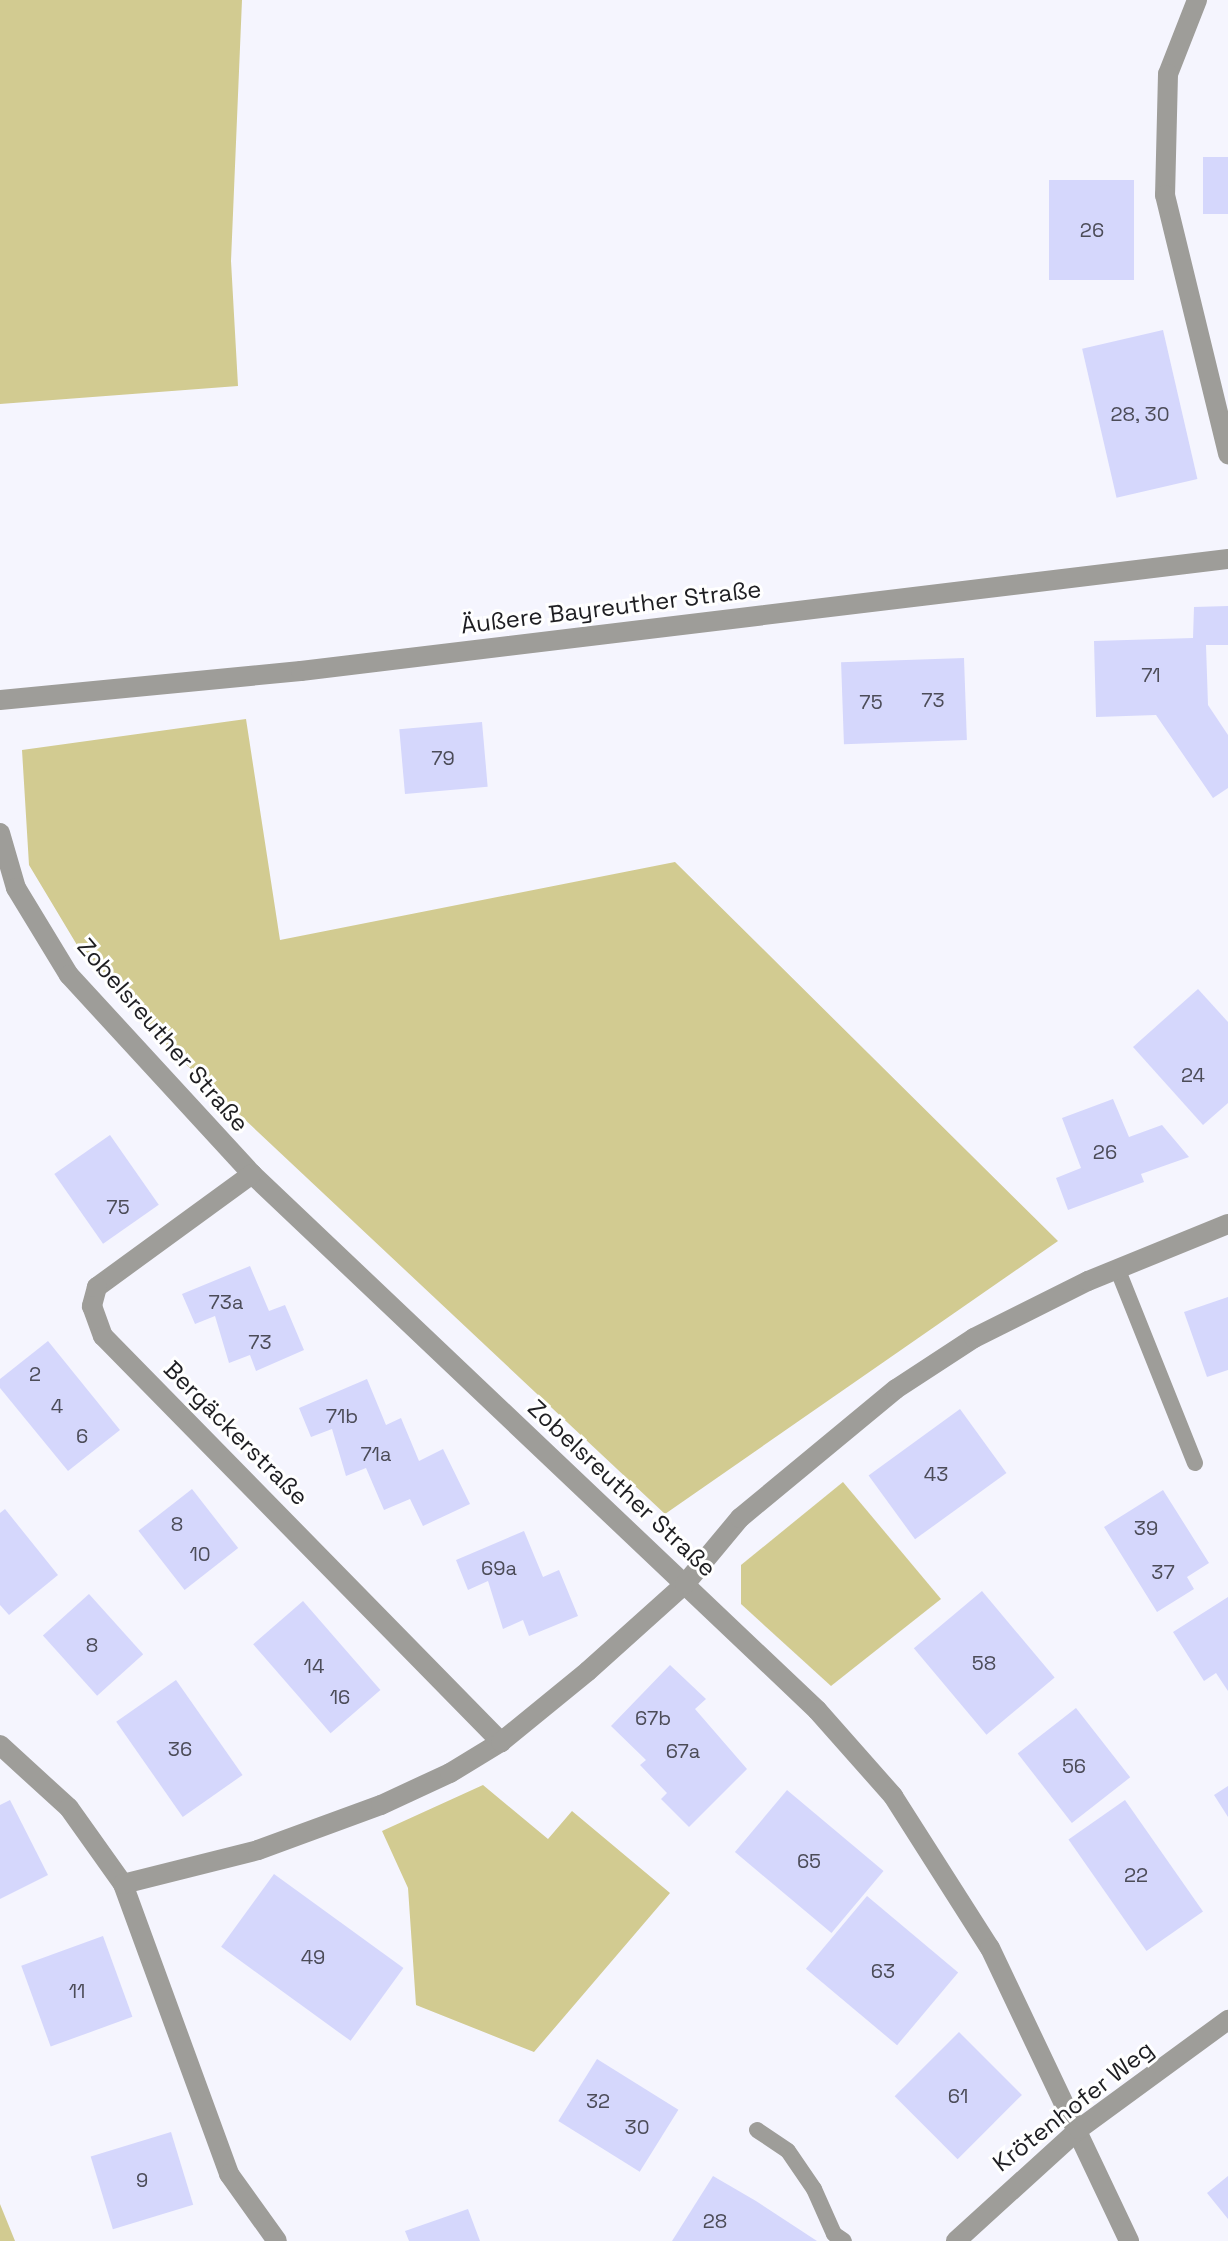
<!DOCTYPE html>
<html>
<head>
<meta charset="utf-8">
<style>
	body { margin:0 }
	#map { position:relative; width:1228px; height:2241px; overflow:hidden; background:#f5f5fe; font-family:"Space Grotesk",sans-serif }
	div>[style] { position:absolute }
	.green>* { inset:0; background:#d2cb91 }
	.building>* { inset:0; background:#d5d7fc; transform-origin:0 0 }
	.service>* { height:16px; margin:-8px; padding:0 8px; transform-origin:8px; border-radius:8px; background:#9e9d99 }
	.minor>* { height:20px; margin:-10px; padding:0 10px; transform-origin:10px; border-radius:10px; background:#9e9d99 }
	.tertiary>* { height:20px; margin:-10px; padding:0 10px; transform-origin:10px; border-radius:10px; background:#9e9d99 }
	span { translate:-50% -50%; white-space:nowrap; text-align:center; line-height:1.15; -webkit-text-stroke:6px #fff; paint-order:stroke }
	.number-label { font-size:20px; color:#4c4c58 }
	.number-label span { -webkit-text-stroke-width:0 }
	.street-label { font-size:24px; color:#1e1e22 }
</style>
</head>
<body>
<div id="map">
	<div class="green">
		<div style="clip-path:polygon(0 0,242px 0,231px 261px,238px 386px,0 404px)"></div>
		<div style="clip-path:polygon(246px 719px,280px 940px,675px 862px,1058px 1241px,665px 1514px,176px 1055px,83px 955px,29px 865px,22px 750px)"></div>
		<div style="clip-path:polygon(843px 1482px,941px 1599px,831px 1686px,741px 1604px,741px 1565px)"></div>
		<div style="clip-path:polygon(483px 1785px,548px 1839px,572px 1811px,670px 1893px,534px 2052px,416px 2005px,408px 1888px,382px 1831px)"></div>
		<div style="clip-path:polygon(0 2204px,15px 2241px,0 2241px)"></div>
	</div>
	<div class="building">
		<div style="left:1203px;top:157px;width:25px;height:57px"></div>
		<div style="left:1049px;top:180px;width:85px;height:100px"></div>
		<div style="left:1163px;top:330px;width:153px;height:83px;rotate:77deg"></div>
		<div style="clip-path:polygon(1228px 606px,1228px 645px,1206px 645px,1208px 705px,1228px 735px,1228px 788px,1213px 798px,1156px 715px,1096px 717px,1094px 641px,1193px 638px,1194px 607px)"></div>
		<div style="left:964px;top:658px;width:82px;height:123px;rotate:88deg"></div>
		<div style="left:482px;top:722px;width:65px;height:83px;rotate:85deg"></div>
		<div style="clip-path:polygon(1198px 989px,1228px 1022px,1228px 1103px,1203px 1125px,1133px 1047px)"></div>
		<div style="clip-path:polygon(1113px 1099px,1129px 1137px,1162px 1125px,1189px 1157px,1141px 1174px,1144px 1182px,1068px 1210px,1056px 1178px,1081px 1168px,1062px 1118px)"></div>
		<div style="left:110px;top:1135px;width:85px;height:68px;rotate:55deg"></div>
		<div style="clip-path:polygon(250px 1266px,269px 1311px,285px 1305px,304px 1350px,256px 1371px,250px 1355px,229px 1363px,215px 1316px,195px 1324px,182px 1294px)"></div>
		<div style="clip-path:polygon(1228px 1297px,1228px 1370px,1207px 1377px,1184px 1312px)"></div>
		<div style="clip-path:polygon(48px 1341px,120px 1430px,68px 1471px,0 1388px,0 1379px)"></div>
		<div style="clip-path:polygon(367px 1379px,386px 1425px,401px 1418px,419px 1461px,443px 1449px,470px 1504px,423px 1526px,410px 1499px,384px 1510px,366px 1468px,346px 1476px,332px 1429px,311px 1437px,299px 1408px)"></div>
		<div style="left:960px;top:1409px;width:79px;height:113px;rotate:54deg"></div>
		<div style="left:192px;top:1489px;width:75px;height:68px;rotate:52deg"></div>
		<div style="clip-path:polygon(1163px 1490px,1209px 1563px,1187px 1577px,1194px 1589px,1157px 1612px,1104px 1527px)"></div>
		<div style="clip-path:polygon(5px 1509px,58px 1575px,9px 1615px,0 1605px,0 1513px)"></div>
		<div style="clip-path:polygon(524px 1531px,543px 1577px,559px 1570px,578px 1616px,529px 1636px,523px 1620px,503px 1629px,488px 1581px,468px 1590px,456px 1560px)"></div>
		<div style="left:982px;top:1591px;width:113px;height:89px;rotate:50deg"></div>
		<div style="left:89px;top:1594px;width:81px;height:62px;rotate:48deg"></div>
		<div style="clip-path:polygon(1228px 1597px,1228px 1691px,1216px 1673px,1204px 1681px,1173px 1632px)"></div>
		<div style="left:303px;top:1601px;width:118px;height:66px;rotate:49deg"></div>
		<div style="clip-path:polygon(670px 1665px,706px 1699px,695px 1709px,747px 1769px,689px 1827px,661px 1799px,667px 1793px,640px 1765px,646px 1760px,611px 1726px)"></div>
		<div style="left:176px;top:1680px;width:116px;height:73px;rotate:55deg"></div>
		<div style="left:1076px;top:1708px;width:88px;height:74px;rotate:52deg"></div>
		<div style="clip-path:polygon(1228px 1786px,1228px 1817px,1214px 1795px)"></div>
		<div style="left:787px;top:1790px;width:126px;height:81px;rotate:40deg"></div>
		<div style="clip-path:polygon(10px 1800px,48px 1875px,0 1899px,0 1805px)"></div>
		<div style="left:1125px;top:1800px;width:136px;height:69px;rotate:55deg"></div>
		<div style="left:274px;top:1874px;width:160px;height:90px;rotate:36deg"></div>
		<div style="left:867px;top:1896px;width:119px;height:95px;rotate:40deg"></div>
		<div style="left:103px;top:1936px;width:86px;height:87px;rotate:70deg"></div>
		<div style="left:959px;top:2032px;width:89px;height:91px;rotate:45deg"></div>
		<div style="left:597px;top:2059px;width:96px;height:73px;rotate:32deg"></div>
		<div style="left:171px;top:2132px;width:76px;height:84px;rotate:73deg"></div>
		<div style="clip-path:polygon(713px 2176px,756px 2201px,817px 2241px,672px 2241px)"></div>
		<div style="clip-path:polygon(1228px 2176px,1228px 2219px,1207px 2193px)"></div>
		<div style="clip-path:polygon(468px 2209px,480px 2241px,409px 2241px,405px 2231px)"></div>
	</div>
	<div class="service">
		<div style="left:1117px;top:1268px;width:210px;rotate:68.2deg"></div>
		<div style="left:757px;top:2130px;width:37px;rotate:34deg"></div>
		<div style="left:788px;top:2151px;width:46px;rotate:55.6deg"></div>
		<div style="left:814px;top:2189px;width:49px;rotate:66deg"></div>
		<div style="left:834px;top:2234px;width:12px;rotate:35deg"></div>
	</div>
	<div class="minor">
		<div style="left:1197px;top:0;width:79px;rotate:111.4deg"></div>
		<div style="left:1168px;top:74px;width:121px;rotate:91.4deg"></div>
		<div style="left:1165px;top:195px;width:267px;rotate:76.3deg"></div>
		<div style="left:0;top:833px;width:57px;rotate:73.8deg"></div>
		<div style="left:16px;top:888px;width:102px;rotate:58.7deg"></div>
		<div style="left:69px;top:975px;width:270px;rotate:47.4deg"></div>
		<div style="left:252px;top:1174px;width:779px;rotate:43.49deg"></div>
		<div style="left:817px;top:1710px;width:115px;rotate:48.5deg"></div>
		<div style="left:893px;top:1796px;width:180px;rotate:57.5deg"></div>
		<div style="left:990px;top:1948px;width:324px;rotate:64.6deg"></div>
		<div style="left:252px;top:1174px;width:192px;rotate:143.9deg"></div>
		<div style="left:97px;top:1287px;width:20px;rotate:105deg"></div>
		<div style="left:92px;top:1306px;width:32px;rotate:70deg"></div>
		<div style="left:103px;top:1336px;width:569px;rotate:45.57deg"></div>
		<div style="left:0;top:1745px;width:93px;rotate:42.4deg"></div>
		<div style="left:69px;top:1808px;width:93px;rotate:54.6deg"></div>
		<div style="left:123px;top:1884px;width:309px;rotate:69.9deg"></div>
		<div style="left:229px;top:2174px;width:82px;rotate:54.4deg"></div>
		<div style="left:123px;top:1884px;width:139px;rotate:-14.1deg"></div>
		<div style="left:258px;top:1850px;width:131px;rotate:-20.1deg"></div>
		<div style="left:381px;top:1805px;width:76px;rotate:-24.9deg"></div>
		<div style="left:450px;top:1773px;width:60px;rotate:-31.3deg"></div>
		<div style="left:501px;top:1742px;width:112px;rotate:-39.2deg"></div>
		<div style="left:588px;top:1671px;width:130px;rotate:-41.9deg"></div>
		<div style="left:685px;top:1584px;width:86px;rotate:-50.2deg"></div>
		<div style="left:740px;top:1518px;width:202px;rotate:-39.6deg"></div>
		<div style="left:896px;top:1389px;width:93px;rotate:-33.2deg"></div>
		<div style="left:974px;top:1338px;width:127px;rotate:-26.6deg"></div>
		<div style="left:1088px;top:1281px;width:151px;rotate:-22.2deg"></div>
	</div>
	<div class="tertiary">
		<div style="left:0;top:700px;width:302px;rotate:-5.5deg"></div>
		<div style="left:301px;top:671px;width:934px;rotate:-6.89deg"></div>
		<div style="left:956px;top:2241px;width:166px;rotate:-42.3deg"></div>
		<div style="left:1079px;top:2129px;width:185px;rotate:-36.2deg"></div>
	</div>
	<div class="number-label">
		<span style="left:1092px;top:230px">26</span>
		<span style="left:1140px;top:414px">28, 30</span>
		<span style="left:1151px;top:675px">71</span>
		<span style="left:933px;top:700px">73</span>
		<span style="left:871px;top:702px">75</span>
		<span style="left:443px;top:758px">79</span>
		<span style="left:1193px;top:1075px">24</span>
		<span style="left:1105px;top:1152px">26</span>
		<span style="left:118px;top:1207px">75</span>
		<span style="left:226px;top:1302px">73a</span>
		<span style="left:260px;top:1342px">73</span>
		<span style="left:35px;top:1374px">2</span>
		<span style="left:57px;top:1406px">4</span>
		<span style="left:342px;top:1416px">71b</span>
		<span style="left:82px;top:1436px">6</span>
		<span style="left:376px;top:1454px">71a</span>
		<span style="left:936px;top:1474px">43</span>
		<span style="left:177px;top:1524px">8</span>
		<span style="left:1146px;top:1528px">39</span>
		<span style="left:200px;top:1554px">10</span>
		<span style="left:499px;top:1568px">69a</span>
		<span style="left:1163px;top:1572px">37</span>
		<span style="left:92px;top:1645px">8</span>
		<span style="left:984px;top:1663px">58</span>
		<span style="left:314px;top:1666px">14</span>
		<span style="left:340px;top:1697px">16</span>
		<span style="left:653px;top:1718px">67b</span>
		<span style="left:180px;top:1749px">36</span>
		<span style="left:683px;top:1751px">67a</span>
		<span style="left:1074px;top:1766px">56</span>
		<span style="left:809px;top:1861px">65</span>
		<span style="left:1136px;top:1875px">22</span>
		<span style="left:313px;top:1957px">49</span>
		<span style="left:883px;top:1971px">63</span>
		<span style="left:77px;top:1991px">11</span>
		<span style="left:958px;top:2096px">61</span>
		<span style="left:598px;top:2101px">32</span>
		<span style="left:637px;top:2127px">30</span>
		<span style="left:142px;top:2180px">9</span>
		<span style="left:715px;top:2221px">28</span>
	</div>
	<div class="street-label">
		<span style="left:611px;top:607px;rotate:-7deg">Äußere Bayreuther Straße</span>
		<span style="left:163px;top:1035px;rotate:49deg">Zobelsreuther Straße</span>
		<span style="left:236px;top:1433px;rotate:45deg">Bergäckerstraße</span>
		<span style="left:622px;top:1488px;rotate:43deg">Zobelsreuther Straße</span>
		<span style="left:1073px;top:2106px;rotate:-38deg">Krötenhofer Weg</span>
	</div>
</div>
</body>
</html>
